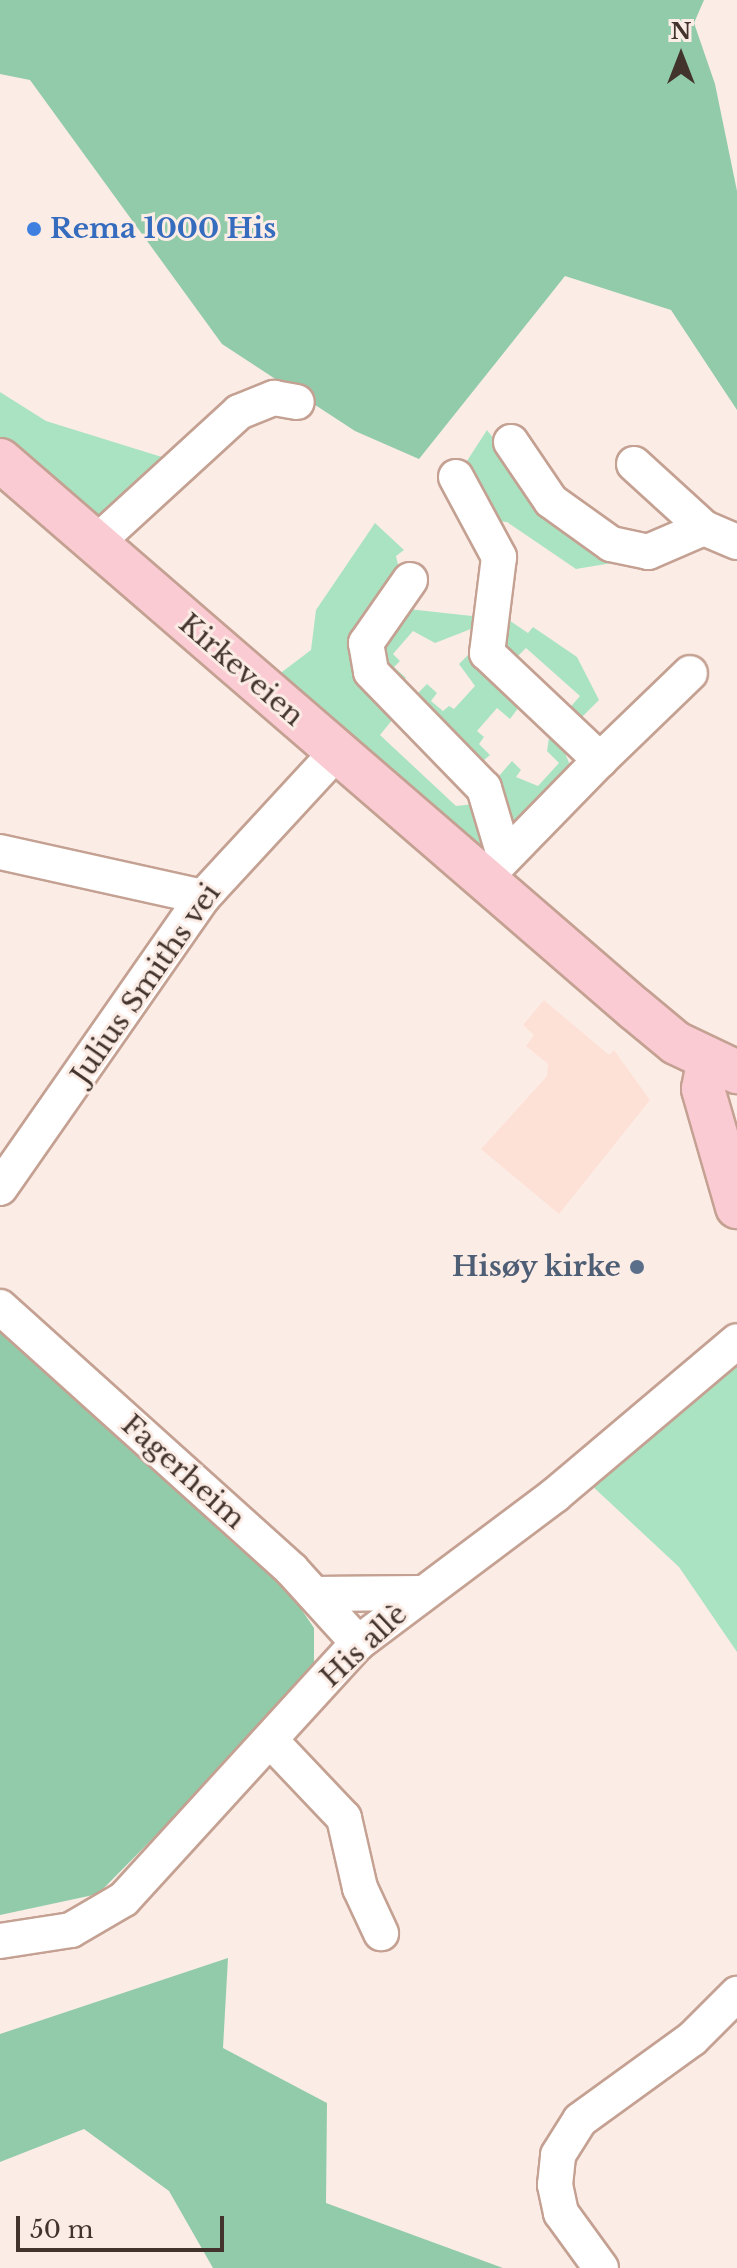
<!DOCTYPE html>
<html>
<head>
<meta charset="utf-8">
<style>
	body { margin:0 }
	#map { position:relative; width:737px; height:2268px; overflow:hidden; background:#fcece6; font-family:"Libre Baskerville",serif }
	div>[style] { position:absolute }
	.built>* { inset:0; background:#fde1d6 }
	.green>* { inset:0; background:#aae3c2 }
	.forest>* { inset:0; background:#91cbaa }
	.roads { filter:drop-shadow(2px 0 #c4a192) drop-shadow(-2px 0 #c4a192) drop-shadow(0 2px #c4a192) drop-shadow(0 -2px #c4a192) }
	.minor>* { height:34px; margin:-17px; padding:0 17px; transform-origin:17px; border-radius:17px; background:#fff }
	.major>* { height:42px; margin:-21px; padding:0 21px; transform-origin:21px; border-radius:21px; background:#fbcbd3 }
	.dots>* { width:22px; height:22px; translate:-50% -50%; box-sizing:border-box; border:4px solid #fcece6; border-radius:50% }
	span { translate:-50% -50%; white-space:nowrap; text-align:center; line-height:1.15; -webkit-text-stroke:6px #fcece6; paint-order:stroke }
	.shop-label { font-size:28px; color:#366cbe; font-weight:700 }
	.left { translate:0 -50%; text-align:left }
	.street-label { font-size:28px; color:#42332d }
	.service-label { font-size:28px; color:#4e5e75; font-weight:700 }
	.right { translate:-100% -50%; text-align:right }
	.north { position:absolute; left:641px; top:16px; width:80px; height:80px; -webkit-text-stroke:6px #fcece6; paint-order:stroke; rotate:0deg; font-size:22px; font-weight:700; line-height:32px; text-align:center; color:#42332d }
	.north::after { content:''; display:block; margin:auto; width:28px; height:36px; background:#42332d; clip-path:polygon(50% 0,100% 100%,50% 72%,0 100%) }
	.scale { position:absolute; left:16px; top:2216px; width:208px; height:36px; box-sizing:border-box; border:4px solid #42332d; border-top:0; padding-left:10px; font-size:24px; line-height:28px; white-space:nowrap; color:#42332d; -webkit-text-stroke:6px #fcece6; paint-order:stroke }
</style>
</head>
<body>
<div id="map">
	<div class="built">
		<div style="clip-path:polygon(544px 1000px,609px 1055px,614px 1050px,650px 1100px,559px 1214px,481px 1149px,547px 1076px,548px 1064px,526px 1046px,534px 1035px,523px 1025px)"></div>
	</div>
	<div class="green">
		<div style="clip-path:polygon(0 392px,46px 421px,178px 462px,105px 531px,0 441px)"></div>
		<div style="clip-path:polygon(487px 430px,535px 493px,624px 561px,576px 569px,507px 522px,497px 521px,465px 464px)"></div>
		<div style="clip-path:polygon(375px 523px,404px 550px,396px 556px,401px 577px,365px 632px,397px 714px,380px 735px,456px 806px,474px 804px,488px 840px,483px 849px,274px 678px,311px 650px,316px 610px)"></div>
		<div style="clip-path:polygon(399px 608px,481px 617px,476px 627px,435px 643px,413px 631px,393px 654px,400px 661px,394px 667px,406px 678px,393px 686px,379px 634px)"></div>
		<div style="clip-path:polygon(503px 616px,528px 633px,533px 627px,577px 657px,599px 700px,578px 721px,566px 712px,580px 696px,526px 648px,512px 662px,505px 656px)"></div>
		<div style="clip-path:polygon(469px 654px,522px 703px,510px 719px,497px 708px,477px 731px,484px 737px,479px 744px,490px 755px,476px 767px,409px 702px,427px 684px,437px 693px,431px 701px,443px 711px,449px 706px,454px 709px,475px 686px,459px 664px)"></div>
		<div style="clip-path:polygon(549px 738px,560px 742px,571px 767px,523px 830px,508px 825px,493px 783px,512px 761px,521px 770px,516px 777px,538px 786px,559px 763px,547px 751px)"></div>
		<div style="clip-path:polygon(737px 1355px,737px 1652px,679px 1567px,590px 1484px)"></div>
	</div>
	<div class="forest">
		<div style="clip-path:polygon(0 0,704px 0,694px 23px,715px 84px,737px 191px,737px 410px,671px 310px,565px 276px,419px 459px,355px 431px,222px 344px,30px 80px,0 74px)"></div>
		<div style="clip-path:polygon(0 1290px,243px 1523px,314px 1628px,314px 1675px,98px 1894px,0 1915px)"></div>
		<div style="clip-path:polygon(228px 1958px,223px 2048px,327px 2103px,326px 2203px,503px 2268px,213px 2268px,169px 2191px,84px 2129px,0 2162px,0 2034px)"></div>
	</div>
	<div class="roads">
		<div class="minor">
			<div style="left:511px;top:442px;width:71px;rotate:55.9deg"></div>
			<div style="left:551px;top:501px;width:74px;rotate:35.6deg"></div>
			<div style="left:611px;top:544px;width:38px;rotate:12deg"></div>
			<div style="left:648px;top:552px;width:61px;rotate:-23.2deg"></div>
			<div style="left:634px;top:464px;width:95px;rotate:42.4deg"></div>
			<div style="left:704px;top:528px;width:36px;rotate:23deg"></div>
			<div style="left:456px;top:477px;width:91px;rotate:61.7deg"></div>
			<div style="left:499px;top:557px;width:97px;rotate:97.1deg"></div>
			<div style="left:487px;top:653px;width:156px;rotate:43.4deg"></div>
			<div style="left:600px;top:760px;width:166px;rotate:134.3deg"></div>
			<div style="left:96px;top:543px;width:194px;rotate:-42.5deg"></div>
			<div style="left:239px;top:412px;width:38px;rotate:-22deg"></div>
			<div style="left:274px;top:398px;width:23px;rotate:10deg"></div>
			<div style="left:410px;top:580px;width:77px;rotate:124.9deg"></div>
			<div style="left:366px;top:643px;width:29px;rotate:80deg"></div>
			<div style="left:371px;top:672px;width:162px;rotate:45.8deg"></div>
			<div style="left:484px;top:788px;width:70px;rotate:73.4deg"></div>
			<div style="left:600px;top:760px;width:125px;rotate:-44deg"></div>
			<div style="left:0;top:852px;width:208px;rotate:12.5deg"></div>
			<div style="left:0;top:1188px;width:355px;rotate:-55.1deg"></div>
			<div style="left:203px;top:897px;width:196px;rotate:-47.3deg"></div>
			<div style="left:0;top:1307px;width:392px;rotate:42deg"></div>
			<div style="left:291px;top:1569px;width:100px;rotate:47.8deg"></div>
			<div style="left:314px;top:1594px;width:106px;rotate:-0.5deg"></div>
			<div style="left:271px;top:1741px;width:106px;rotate:46.5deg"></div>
			<div style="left:344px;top:1818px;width:72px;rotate:77.1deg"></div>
			<div style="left:360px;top:1888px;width:50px;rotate:65deg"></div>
			<div style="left:0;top:1941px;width:72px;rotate:-8.8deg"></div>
			<div style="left:71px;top:1930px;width:61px;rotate:-30.3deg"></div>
			<div style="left:124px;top:1899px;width:347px;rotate:-47.6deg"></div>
			<div style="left:358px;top:1643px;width:246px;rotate:-36.9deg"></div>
			<div style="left:555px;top:1495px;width:238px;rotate:-40.2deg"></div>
			<div style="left:601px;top:2268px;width:68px;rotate:-126deg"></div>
			<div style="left:561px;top:2213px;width:29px;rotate:-102deg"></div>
			<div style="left:555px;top:2185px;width:30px;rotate:-84deg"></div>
			<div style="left:558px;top:2155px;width:41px;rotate:-57.8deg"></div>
			<div style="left:580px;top:2120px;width:138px;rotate:-35.9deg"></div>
			<div style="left:692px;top:2039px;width:64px;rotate:-45deg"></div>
		</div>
		<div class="major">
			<div style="left:0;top:460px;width:839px;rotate:40.85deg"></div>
			<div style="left:635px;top:1009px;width:53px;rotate:39.7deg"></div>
			<div style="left:676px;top:1043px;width:68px;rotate:25.4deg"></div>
			<div style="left:708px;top:1063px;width:26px;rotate:101deg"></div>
			<div style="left:703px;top:1089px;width:123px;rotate:73.9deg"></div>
		</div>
	</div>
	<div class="dots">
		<div style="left:34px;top:229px;background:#3f7fe0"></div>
		<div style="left:637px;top:1267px;background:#5c6f8a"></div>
	</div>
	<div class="shop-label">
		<span class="left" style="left:50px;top:229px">Rema 1000 His</span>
	</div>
	<div class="street-label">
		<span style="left:241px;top:670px;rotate:41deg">Kirkeveien</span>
		<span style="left:146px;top:984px;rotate:-55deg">Julius Smiths vei</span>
		<span style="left:183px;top:1472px;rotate:42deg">Fagerheim</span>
		<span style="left:364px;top:1646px;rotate:-43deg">His allè</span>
	</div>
	<div class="service-label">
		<span class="right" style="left:621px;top:1267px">Hisøy kirke</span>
	</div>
	<div class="north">N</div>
	<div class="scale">50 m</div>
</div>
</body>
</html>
